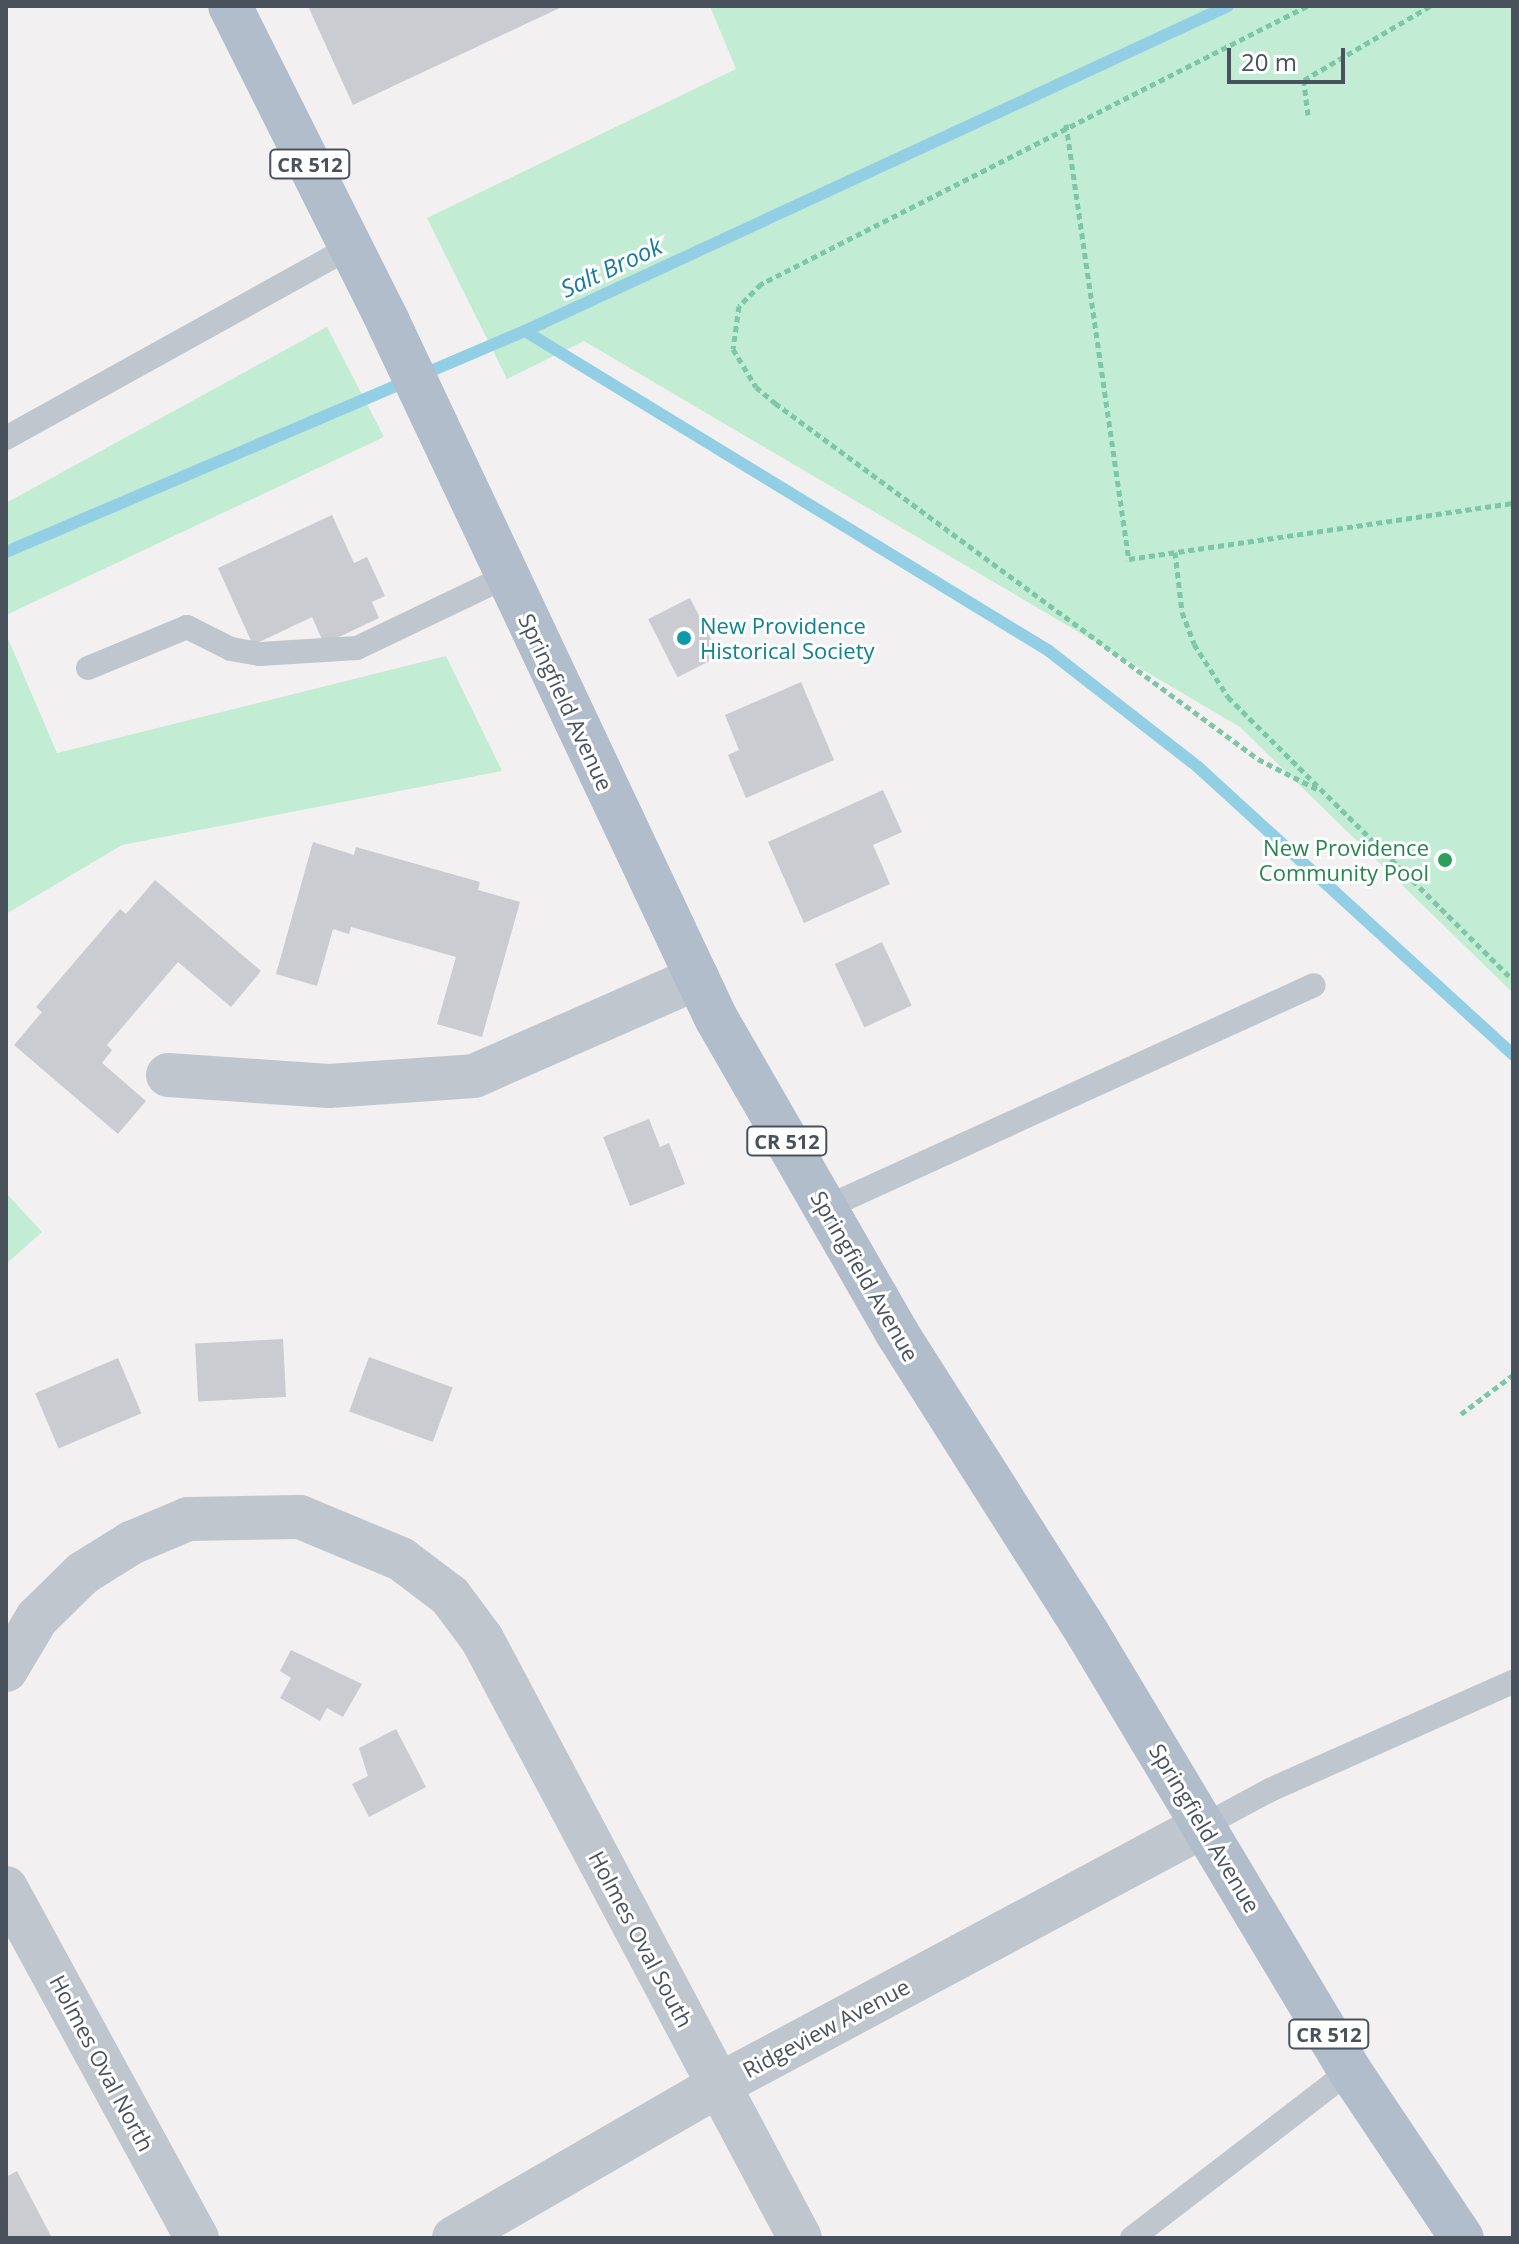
<!DOCTYPE html>
<html>
<head>
<meta charset="utf-8">
<style>
	body { margin:0 }
	#map { position:relative; width:1519px; height:2244px; overflow:hidden; background:#f2f0f0; font-family:"Open Sans",sans-serif }
	div>[style] { position:absolute }
	.green>* { inset:0; background:#c2ecd4 }
	.stream>* { height:12px; margin:-6px; padding:0 6px; transform-origin:6px; border-radius:6px; background:#92cfe5 }
	.building>* { inset:0; background:#caccd2; transform-origin:0 0 }
	.path>* { height:5px; margin-top:-2.5px; transform-origin:0; background:repeating-linear-gradient(90deg,#7cc7a7 0 6px,transparent 0 10px) }
	.lane>* { height:24px; margin:-12px; padding:0 12px; transform-origin:12px; border-radius:12px; background:#bfc6cd }
	.street>* { height:44px; margin:-22px; padding:0 22px; transform-origin:22px; border-radius:22px; background:#bfc6cd }
	.primary>* { height:44px; margin:-22px; padding:0 22px; transform-origin:22px; border-radius:22px; background:#b2bdcc }
	.dots>* { width:22px; height:22px; translate:-50% -50%; box-sizing:border-box; border:4px solid #fff; border-radius:50% }
	span { translate:-50% -50%; white-space:nowrap; text-align:center; line-height:1.15; -webkit-text-stroke:6px #fff; paint-order:stroke }
	.shield-label span { padding:2px 6px; background:#fff; border:2px solid; border-radius:6px; -webkit-text-stroke-width:0 }
	.shield-label { font-size:20px; color:#49525c; font-weight:700 }
	.culture-label { font-size:22px; color:#0d838f }
	.left { translate:0 -50%; text-align:left }
	.street-label { font-size:22px; color:#49525c }
	.leisure-label { font-size:22px; color:#27864d }
	.right { translate:-100% -50%; text-align:right }
	.water-label { font-size:24px; color:#187ca0; font-style:italic }
	.frame { position:absolute; inset:0; border:8px solid #49525c; pointer-events:none }
	.scale { position:absolute; left:1227px; top:48px; width:118px; height:36px; box-sizing:border-box; border:4px solid #49525c; border-top:0; padding-left:10px; font-size:24px; line-height:28px; white-space:nowrap; color:#49525c; -webkit-text-stroke:6px #fff; paint-order:stroke }
</style>
</head>
<body>
<div id="map">
	<div class="green">
		<div style="clip-path:polygon(710px 6px,1513px 6px,1513px 993px,1240px 727px,584px 341px,507px 379px,427px 218px,736px 69px)"></div>
		<div style="clip-path:polygon(327px 327px,384px 437px,6px 615px,6px 503px)"></div>
		<div style="clip-path:polygon(6px 634px,57px 753px,446px 656px,502px 771px,122px 845px,6px 914px)"></div>
		<div style="clip-path:polygon(6px 1193px,42px 1232px,6px 1264px)"></div>
	</div>
	<div class="stream">
		<div style="left:525px;top:331px;width:614px;rotate:31.41deg"></div>
		<div style="left:1049px;top:651px;width:189px;rotate:37.9deg"></div>
		<div style="left:1198px;top:767px;width:427px;rotate:42.4deg"></div>
		<div style="left:6px;top:552px;width:564px;rotate:-23.07deg"></div>
		<div style="left:525px;top:331px;width:774px;rotate:-24.81deg"></div>
	</div>
	<div class="building">
		<div style="clip-path:polygon(308px 6px,564px 6px,353px 105px)"></div>
		<div style="clip-path:polygon(332px 515px,354px 563px,367px 557px,385px 596px,372px 602px,379px 618px,324px 644px,312px 617px,253px 645px,218px 568px)"></div>
		<div style="left:690px;top:598px;width:65px;height:47px;rotate:63deg"></div>
		<div style="clip-path:polygon(801px 682px,834px 760px,746px 798px,728px 755px,739px 750px,725px 715px)"></div>
		<div style="clip-path:polygon(883px 790px,902px 832px,873px 845px,890px 884px,804px 923px,768px 842px)"></div>
		<div style="clip-path:polygon(313px 842px,354px 855px,356px 847px,480px 882px,478px 890px,520px 902px,482px 1037px,437px 1024px,456px 957px,351px 927px,349px 934px,333px 929px,317px 986px,276px 974px)"></div>
		<div style="clip-path:polygon(155px 880px,261px 971px,231px 1007px,178px 962px,107px 1045px,112px 1050px,102px 1063px,146px 1101px,118px 1134px,14px 1045px,42px 1012px,36px 1007px,120px 909px,126px 914px)"></div>
		<div style="left:882px;top:942px;width:70px;height:52px;rotate:65deg"></div>
		<div style="clip-path:polygon(649px 1119px,660px 1147px,669px 1143px,685px 1184px,630px 1206px,603px 1137px)"></div>
		<div style="left:283px;top:1339px;width:58px;height:88px;rotate:87deg"></div>
		<div style="left:369px;top:1357px;width:89px;height:58px;rotate:20deg"></div>
		<div style="left:118px;top:1358px;width:60px;height:90px;rotate:67deg"></div>
		<div style="clip-path:polygon(291px 1650px,362px 1684px,343px 1717px,327px 1708px,320px 1721px,280px 1698px,291px 1678px,280px 1671px)"></div>
		<div style="clip-path:polygon(396px 1729px,426px 1787px,369px 1817px,352px 1784px,368px 1776px,359px 1748px)"></div>
		<div style="clip-path:polygon(17px 2171px,52px 2238px,6px 2238px,6px 2177px)"></div>
	</div>
	<div class="path">
		<div style="left:1307px;top:6px;width:613px;rotate:153.02deg"></div>
		<div style="left:761px;top:284px;width:31px;rotate:135deg"></div>
		<div style="left:739px;top:306px;width:43px;rotate:97.9deg"></div>
		<div style="left:733px;top:349px;width:44px;rotate:58.8deg"></div>
		<div style="left:756px;top:387px;width:25px;rotate:40deg"></div>
		<div style="left:775px;top:403px;width:600px;rotate:36.39deg"></div>
		<div style="left:1258px;top:759px;width:66px;rotate:27deg"></div>
		<div style="left:1308px;top:115px;width:35px;rotate:-97deg"></div>
		<div style="left:1304px;top:80px;width:146px;rotate:-30.4deg"></div>
		<div style="left:1066px;top:124px;width:440px;rotate:81.8deg"></div>
		<div style="left:1129px;top:559px;width:388px;rotate:-8.3deg"></div>
		<div style="left:1175px;top:552px;width:60px;rotate:83.3deg"></div>
		<div style="left:1182px;top:612px;width:34px;rotate:69deg"></div>
		<div style="left:1194px;top:644px;width:63px;rotate:57.3deg"></div>
		<div style="left:1228px;top:697px;width:402px;rotate:44.8deg"></div>
		<div style="left:1461px;top:1414px;width:65px;rotate:-36.9deg"></div>
	</div>
	<div class="lane">
		<div style="left:6px;top:438px;width:394px;rotate:-29deg"></div>
		<div style="left:88px;top:668px;width:107px;rotate:-22.5deg"></div>
		<div style="left:187px;top:627px;width:49px;rotate:26.6deg"></div>
		<div style="left:231px;top:649px;width:29px;rotate:10deg"></div>
		<div style="left:260px;top:654px;width:97px;rotate:-3.5deg"></div>
		<div style="left:357px;top:648px;width:166px;rotate:-25.6deg"></div>
		<div style="left:825px;top:1208px;width:537px;rotate:-24.51deg"></div>
		<div style="left:1203px;top:1826px;width:76px;rotate:-28.2deg"></div>
		<div style="left:1270px;top:1790px;width:266px;rotate:-24deg"></div>
		<div style="left:1132px;top:2238px;width:275px;rotate:-37.5deg"></div>
	</div>
	<div class="street">
		<div style="left:168px;top:1075px;width:161px;rotate:3.9deg"></div>
		<div style="left:329px;top:1086px;width:145px;rotate:-3.9deg"></div>
		<div style="left:474px;top:1076px;width:244px;rotate:-23.7deg"></div>
		<div style="left:6px;top:1670px;width:61px;rotate:-59.2deg"></div>
		<div style="left:37px;top:1618px;width:64px;rotate:-44.4deg"></div>
		<div style="left:83px;top:1573px;width:57px;rotate:-32deg"></div>
		<div style="left:131px;top:1543px;width:62px;rotate:-22.8deg"></div>
		<div style="left:188px;top:1519px;width:112px;rotate:-1deg"></div>
		<div style="left:300px;top:1517px;width:109px;rotate:22.6deg"></div>
		<div style="left:401px;top:1559px;width:61px;rotate:37.1deg"></div>
		<div style="left:450px;top:1596px;width:54px;rotate:53.3deg"></div>
		<div style="left:482px;top:1639px;width:678px;rotate:62.04deg"></div>
		<div style="left:6px;top:1888px;width:399px;rotate:61.4deg"></div>
		<div style="left:454px;top:2238px;width:306px;rotate:-30deg"></div>
		<div style="left:719px;top:2085px;width:549px;rotate:-28.15deg"></div>
	</div>
	<div class="primary">
		<div style="left:230px;top:6px;width:353px;rotate:63.4deg"></div>
		<div style="left:388px;top:322px;width:769px;rotate:64.77deg"></div>
		<div style="left:716px;top:1018px;width:363px;rotate:60.1deg"></div>
		<div style="left:897px;top:1333px;width:356px;rotate:57.6deg"></div>
		<div style="left:1088px;top:1634px;width:510px;rotate:59.06deg"></div>
		<div style="left:1350px;top:2071px;width:201px;rotate:56.2deg"></div>
	</div>
	<div class="dots">
		<div style="left:684px;top:638px;background:#0f9aa8"></div>
		<div style="left:1445px;top:860px;background:#2e9e5b"></div>
	</div>
	<div class="shield-label">
		<span style="left:310px;top:164px">CR 512</span>
		<span style="left:787px;top:1141px">CR 512</span>
		<span style="left:1329px;top:2034px">CR 512</span>
	</div>
	<div class="culture-label">
		<span class="left" style="left:700px;top:638px">New Providence<br>Historical Society</span>
	</div>
	<div class="street-label">
		<span style="left:566px;top:702px;rotate:65deg">Springfield Avenue</span>
		<span style="left:865px;top:1276px;rotate:60deg">Springfield Avenue</span>
		<span style="left:1205px;top:1828px;rotate:59deg">Springfield Avenue</span>
		<span style="left:641px;top:1939px;rotate:62deg">Holmes Oval South</span>
		<span style="left:826px;top:2028px;rotate:-28deg">Ridgeview Avenue</span>
		<span style="left:102px;top:2063px;rotate:62deg">Holmes Oval North</span>
	</div>
	<div class="leisure-label">
		<span class="right" style="left:1429px;top:860px">New Providence<br>Community Pool</span>
	</div>
	<div class="water-label">
		<span style="left:611px;top:267px;rotate:-25deg">Salt Brook</span>
	</div>
	<div class="frame"></div>
	<div class="scale">20 m</div>
</div>
</body>
</html>
